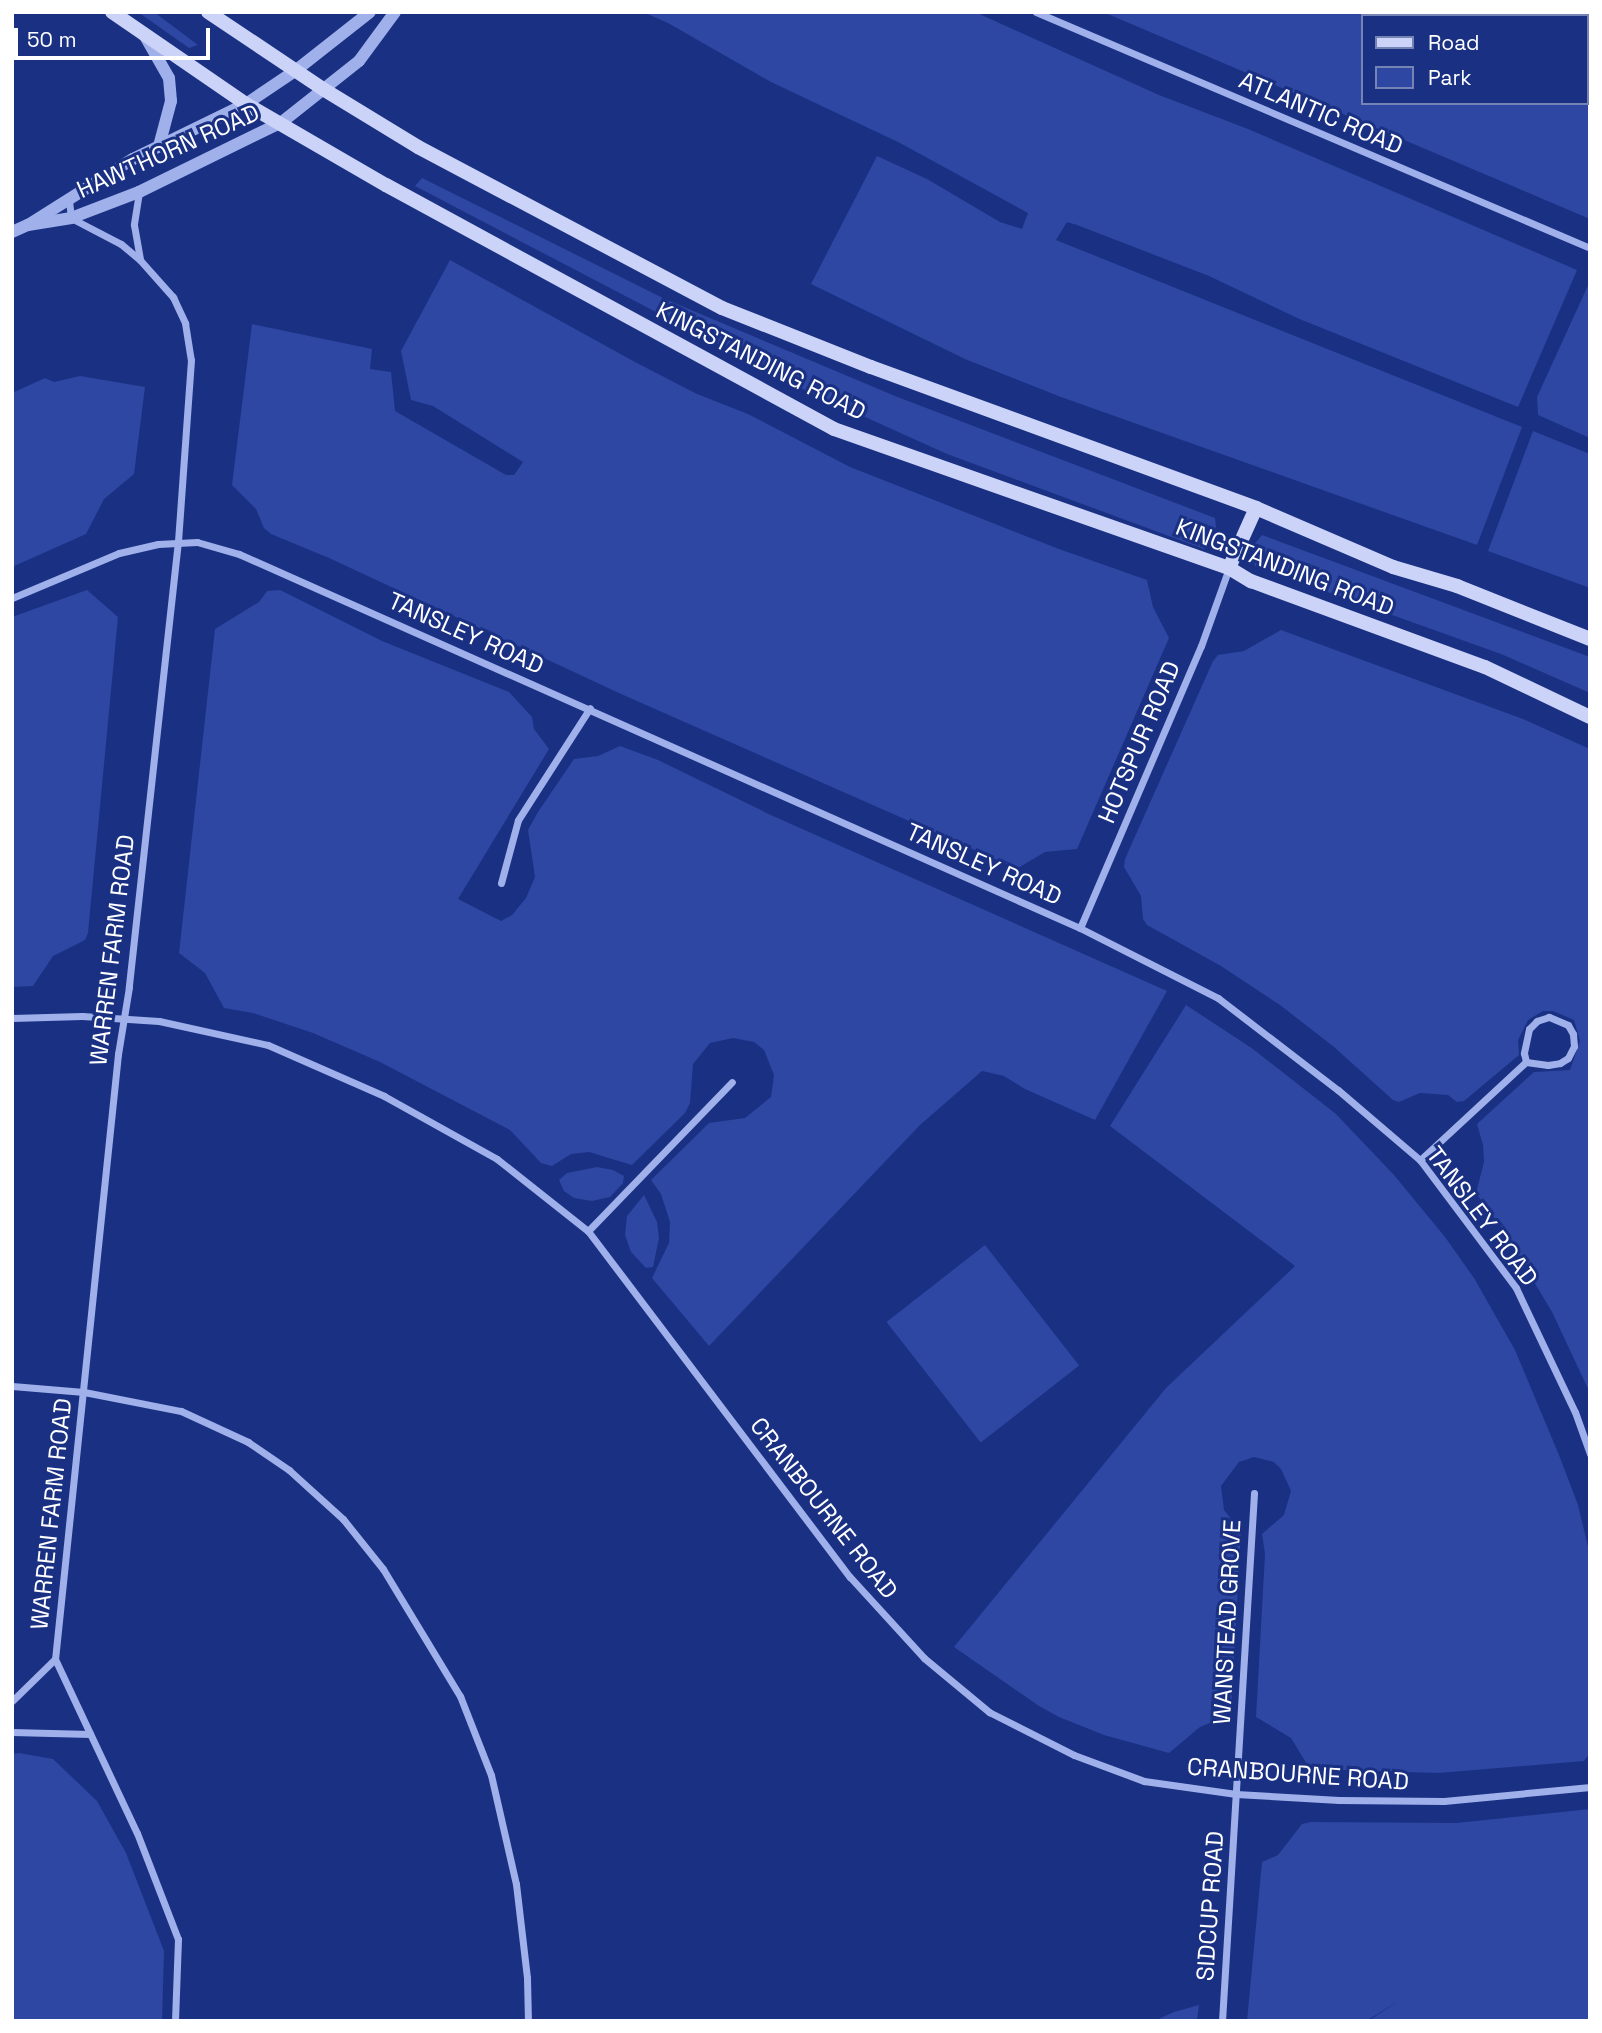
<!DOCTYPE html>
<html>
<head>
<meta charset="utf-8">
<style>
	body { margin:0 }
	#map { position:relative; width:1602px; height:2033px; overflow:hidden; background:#1a3083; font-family:"Space Grotesk",sans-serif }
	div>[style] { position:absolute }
	.green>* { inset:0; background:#2d47a2; transform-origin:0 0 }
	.minor>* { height:7px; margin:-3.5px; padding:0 3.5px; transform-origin:3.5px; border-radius:3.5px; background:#9fb0eb }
	.tertiary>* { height:12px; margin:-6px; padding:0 6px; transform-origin:6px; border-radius:6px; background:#9fb0eb }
	.secondary>* { height:14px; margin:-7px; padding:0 7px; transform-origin:7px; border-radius:7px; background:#cbd4f8 }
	span { translate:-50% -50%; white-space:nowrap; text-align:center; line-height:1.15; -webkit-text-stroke:6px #1a3083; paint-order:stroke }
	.street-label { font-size:24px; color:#fff }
	.frame { position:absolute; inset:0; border:14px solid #fff; pointer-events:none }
	.legend { position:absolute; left:1361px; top:14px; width:228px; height:91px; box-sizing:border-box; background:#1a3083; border:2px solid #7683b5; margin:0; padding:9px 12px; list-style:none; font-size:21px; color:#fff }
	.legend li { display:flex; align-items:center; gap:14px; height:35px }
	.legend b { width:35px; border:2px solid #7683b5 }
	.scale { position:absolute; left:14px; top:28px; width:196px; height:32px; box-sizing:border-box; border:4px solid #fff; border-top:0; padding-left:9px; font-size:21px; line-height:24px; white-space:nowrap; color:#fff; -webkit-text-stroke:5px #1a3083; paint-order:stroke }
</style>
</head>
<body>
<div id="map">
	<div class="green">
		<div style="clip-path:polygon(138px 12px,154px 12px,198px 45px,189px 48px)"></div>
		<div style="clip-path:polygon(643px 12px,975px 12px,1159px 95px,1248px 129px,1577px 270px,1518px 407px,1297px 318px,1209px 276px,1077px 225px,1067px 222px,1056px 240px,1522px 427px,1477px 545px,1061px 397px,965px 359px,811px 284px,877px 156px,927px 179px,1000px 222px,1022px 229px,1028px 213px,900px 143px,771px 82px,668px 23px)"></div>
		<div style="clip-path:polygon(1103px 12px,1462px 12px,1470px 16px,1362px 16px,1362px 103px,1586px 103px,1586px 66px,1590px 68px,1590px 219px)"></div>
		<div style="clip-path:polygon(422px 178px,665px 299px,895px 396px,1215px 518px,1217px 537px,1204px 549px,947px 454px,803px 389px,415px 186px)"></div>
		<div style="clip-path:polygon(450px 260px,635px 362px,697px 394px,748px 414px,850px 467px,1059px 549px,1147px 580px,1153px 607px,1169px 638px,1077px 849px,1045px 852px,1018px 868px,1011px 866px,621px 694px,329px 558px,271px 534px,264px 528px,256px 509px,232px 485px,252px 324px,372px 349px,370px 369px,391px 372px,395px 411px,506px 475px,514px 475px,523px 462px,433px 406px,411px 400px,401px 351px)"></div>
		<div style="clip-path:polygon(1590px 281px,1590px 438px,1538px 415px,1537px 397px)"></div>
		<div style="clip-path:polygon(80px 376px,145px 387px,134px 474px,104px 499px,86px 534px,12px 567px,12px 393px,45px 378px,54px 382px)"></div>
		<div style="clip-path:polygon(1533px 431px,1590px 454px,1590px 588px,1488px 551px)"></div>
		<div style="clip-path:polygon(1262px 535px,1590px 657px,1590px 693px,1501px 654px,1255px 566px,1252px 547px)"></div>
		<div style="clip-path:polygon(87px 590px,118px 617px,88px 933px,85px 940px,53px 956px,33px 986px,12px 987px,12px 617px)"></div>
		<div style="clip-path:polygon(280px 590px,382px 641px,509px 692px,532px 717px,534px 729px,549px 749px,458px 899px,501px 921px,512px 915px,526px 898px,535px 877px,528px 830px,538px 812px,574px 759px,598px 756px,620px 746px,658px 760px,773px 816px,1167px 991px,1095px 1120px,1025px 1089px,1004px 1076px,982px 1071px,920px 1125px,709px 1346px,652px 1278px,669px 1243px,670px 1222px,661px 1194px,651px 1180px,709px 1123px,745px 1118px,771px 1097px,774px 1075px,764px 1050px,754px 1042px,733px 1038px,710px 1043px,693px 1064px,690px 1103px,685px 1113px,632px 1165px,589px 1152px,571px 1154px,552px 1166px,541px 1163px,510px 1130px,380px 1062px,313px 1033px,253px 1013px,224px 1008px,205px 973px,179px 953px,215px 629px,259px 602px,267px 591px)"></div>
		<div style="clip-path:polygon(1281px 630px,1523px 719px,1590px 749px,1590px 1393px,1552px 1312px,1502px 1228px,1476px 1193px,1484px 1162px,1483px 1145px,1477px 1124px,1534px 1072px,1570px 1070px,1580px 1041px,1574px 1020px,1553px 1011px,1543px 1011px,1528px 1020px,1518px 1040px,1519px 1055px,1464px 1101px,1457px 1102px,1448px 1095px,1420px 1093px,1399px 1102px,1393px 1100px,1334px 1047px,1280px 1005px,1221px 966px,1147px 925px,1143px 919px,1141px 896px,1124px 867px,1125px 859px,1213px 661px,1218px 655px,1244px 651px)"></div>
		<div style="clip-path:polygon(1186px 1005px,1253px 1049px,1336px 1114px,1394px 1175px,1445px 1237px,1474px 1278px,1515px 1350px,1559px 1455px,1578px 1505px,1590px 1555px,1590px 1753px,1584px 1761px,1438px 1773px,1313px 1769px,1308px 1766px,1291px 1738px,1256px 1717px,1265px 1554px,1262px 1534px,1284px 1515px,1291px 1491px,1281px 1469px,1274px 1462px,1254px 1457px,1239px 1462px,1221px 1486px,1224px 1510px,1241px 1531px,1231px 1711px,1224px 1717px,1200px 1727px,1169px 1753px,1104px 1735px,1059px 1717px,1039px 1706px,954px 1647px,1166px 1388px,1295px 1266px,1110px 1126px)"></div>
		<div style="clip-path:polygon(597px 1167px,613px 1170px,624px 1176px,623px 1183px,610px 1197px,592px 1201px,574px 1198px,564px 1191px,559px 1180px,567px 1173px)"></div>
		<div style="clip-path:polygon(644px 1195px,657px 1222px,659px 1238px,653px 1267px,646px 1268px,631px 1252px,625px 1235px,627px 1216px)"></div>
		<div style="left:985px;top:1245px;width:153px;height:125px;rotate:52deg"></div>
		<div style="clip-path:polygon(19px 1753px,53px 1759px,97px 1801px,126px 1853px,164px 1951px,162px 2021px,12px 2021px,12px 1754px)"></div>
		<div style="clip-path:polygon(1590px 1809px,1590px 2021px,1368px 2021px,1399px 2001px,1366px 2021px,1247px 2021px,1262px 1862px,1278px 1855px,1302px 1824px,1311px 1822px,1456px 1823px)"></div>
		<div style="clip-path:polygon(1199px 2005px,1197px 2021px,1154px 2021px,1174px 2012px)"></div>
	</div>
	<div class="minor">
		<div style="left:1036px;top:12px;width:602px;rotate:23.07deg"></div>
		<div style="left:139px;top:192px;width:33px;rotate:99deg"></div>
		<div style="left:134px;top:225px;width:35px;rotate:80deg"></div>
		<div style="left:69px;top:201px;width:17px;rotate:83deg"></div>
		<div style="left:71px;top:218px;width:56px;rotate:27.5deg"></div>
		<div style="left:121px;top:244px;width:25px;rotate:40deg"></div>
		<div style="left:140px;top:260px;width:50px;rotate:48.3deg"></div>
		<div style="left:173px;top:297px;width:29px;rotate:65deg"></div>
		<div style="left:185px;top:323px;width:37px;rotate:81deg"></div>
		<div style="left:191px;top:360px;width:181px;rotate:94.1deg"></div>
		<div style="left:178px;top:541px;width:449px;rotate:96.3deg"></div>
		<div style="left:129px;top:987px;width:68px;rotate:99.3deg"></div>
		<div style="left:118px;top:1054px;width:608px;rotate:95.94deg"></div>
		<div style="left:55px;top:1659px;width:192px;rotate:64.8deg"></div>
		<div style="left:137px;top:1833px;width:114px;rotate:68.9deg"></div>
		<div style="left:178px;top:1939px;width:82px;rotate:92.1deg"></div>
		<div style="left:12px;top:598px;width:116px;rotate:-22.8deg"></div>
		<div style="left:119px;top:553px;width:40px;rotate:-13deg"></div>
		<div style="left:158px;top:544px;width:39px;rotate:-3deg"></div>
		<div style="left:197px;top:542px;width:44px;rotate:15.9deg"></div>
		<div style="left:239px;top:554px;width:920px;rotate:23.98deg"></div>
		<div style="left:1080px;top:928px;width:155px;rotate:26.9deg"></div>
		<div style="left:1218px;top:998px;width:151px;rotate:37.5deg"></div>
		<div style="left:1338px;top:1090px;width:108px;rotate:40.5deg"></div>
		<div style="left:1420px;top:1160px;width:160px;rotate:53.1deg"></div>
		<div style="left:1516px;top:1288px;width:137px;rotate:64.6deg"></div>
		<div style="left:1575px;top:1412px;width:45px;rotate:70.3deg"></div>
		<div style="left:501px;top:883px;width:65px;rotate:-74.9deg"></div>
		<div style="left:518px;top:820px;width:133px;rotate:-57.3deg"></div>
		<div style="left:1080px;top:928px;width:307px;rotate:-66.8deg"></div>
		<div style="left:1201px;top:646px;width:83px;rotate:-70.3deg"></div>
		<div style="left:12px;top:1018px;width:70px;rotate:-1.6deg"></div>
		<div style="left:82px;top:1016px;width:77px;rotate:3.7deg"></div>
		<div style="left:159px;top:1021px;width:112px;rotate:12.4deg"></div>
		<div style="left:268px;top:1045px;width:127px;rotate:23.7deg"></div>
		<div style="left:384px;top:1096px;width:129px;rotate:29.1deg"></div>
		<div style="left:497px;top:1159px;width:116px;rotate:38.4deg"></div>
		<div style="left:588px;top:1231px;width:434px;rotate:52.9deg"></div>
		<div style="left:850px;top:1577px;width:110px;rotate:47.6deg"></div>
		<div style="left:924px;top:1658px;width:85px;rotate:39.7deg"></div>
		<div style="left:989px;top:1712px;width:95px;rotate:26.8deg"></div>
		<div style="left:1074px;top:1755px;width:75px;rotate:20.4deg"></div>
		<div style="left:1144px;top:1781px;width:93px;rotate:8deg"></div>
		<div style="left:1236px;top:1794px;width:103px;rotate:3.3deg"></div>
		<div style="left:1339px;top:1800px;width:105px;rotate:0.5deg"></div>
		<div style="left:1444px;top:1801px;width:147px;rotate:-5.5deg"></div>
		<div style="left:1420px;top:1160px;width:144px;rotate:-42.8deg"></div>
		<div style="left:1526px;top:1062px;width:22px;rotate:8deg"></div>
		<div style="left:1548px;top:1065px;width:12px;rotate:-9deg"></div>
		<div style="left:1560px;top:1063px;width:9px;rotate:-32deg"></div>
		<div style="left:1568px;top:1058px;width:13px;rotate:-63deg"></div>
		<div style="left:1574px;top:1046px;width:12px;rotate:-95deg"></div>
		<div style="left:1573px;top:1034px;width:10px;rotate:-119deg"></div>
		<div style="left:1568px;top:1025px;width:21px;rotate:-157deg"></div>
		<div style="left:1549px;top:1017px;width:13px;rotate:162deg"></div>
		<div style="left:1537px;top:1021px;width:11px;rotate:135deg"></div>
		<div style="left:1529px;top:1029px;width:25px;rotate:102deg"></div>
		<div style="left:1524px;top:1053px;width:9px;rotate:77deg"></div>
		<div style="left:588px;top:1231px;width:207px;rotate:-46deg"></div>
		<div style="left:12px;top:1386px;width:72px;rotate:4.8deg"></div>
		<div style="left:84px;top:1392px;width:99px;rotate:11.1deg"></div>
		<div style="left:181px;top:1411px;width:74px;rotate:24.8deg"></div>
		<div style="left:248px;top:1442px;width:50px;rotate:34.3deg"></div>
		<div style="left:289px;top:1470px;width:73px;rotate:42.2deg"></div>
		<div style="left:343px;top:1519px;width:64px;rotate:51.3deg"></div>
		<div style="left:383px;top:1569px;width:149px;rotate:58.8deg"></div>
		<div style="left:460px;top:1696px;width:85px;rotate:68.6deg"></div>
		<div style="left:491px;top:1775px;width:112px;rotate:77.1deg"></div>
		<div style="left:516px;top:1884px;width:95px;rotate:83.3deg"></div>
		<div style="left:527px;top:1978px;width:43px;rotate:88.7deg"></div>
		<div style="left:12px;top:1701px;width:60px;rotate:-44.3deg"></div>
		<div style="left:12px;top:1732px;width:78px;rotate:1.5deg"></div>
		<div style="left:1222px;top:2021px;width:529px;rotate:-86.53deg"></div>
	</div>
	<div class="tertiary">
		<div style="left:145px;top:36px;width:48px;rotate:60.3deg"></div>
		<div style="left:169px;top:78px;width:23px;rotate:85deg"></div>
		<div style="left:171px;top:101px;width:47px;rotate:104.9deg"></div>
		<div style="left:28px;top:225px;width:44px;rotate:-9.2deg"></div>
		<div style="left:71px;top:218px;width:73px;rotate:-20.9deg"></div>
		<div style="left:139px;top:192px;width:159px;rotate:-26.1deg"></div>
		<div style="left:282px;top:122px;width:98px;rotate:-38.4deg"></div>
		<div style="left:359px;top:61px;width:61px;rotate:-53.7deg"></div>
		<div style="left:12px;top:232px;width:17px;rotate:-24deg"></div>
		<div style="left:28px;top:225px;width:124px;rotate:-32.2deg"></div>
		<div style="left:133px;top:159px;width:126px;rotate:-26deg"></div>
		<div style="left:246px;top:104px;width:59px;rotate:-34deg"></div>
		<div style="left:295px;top:71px;width:95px;rotate:-38.2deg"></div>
	</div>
	<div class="secondary">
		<div style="left:112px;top:12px;width:163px;rotate:34.5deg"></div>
		<div style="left:246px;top:104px;width:162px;rotate:30.1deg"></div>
		<div style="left:386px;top:185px;width:510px;rotate:28.57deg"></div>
		<div style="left:834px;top:429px;width:419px;rotate:19.4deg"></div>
		<div style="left:1229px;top:568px;width:26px;rotate:31deg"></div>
		<div style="left:1251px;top:581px;width:249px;rotate:20.2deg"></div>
		<div style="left:1485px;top:667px;width:116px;rotate:25.5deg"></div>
		<div style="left:208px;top:12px;width:138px;rotate:33.8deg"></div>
		<div style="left:323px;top:89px;width:111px;rotate:31.4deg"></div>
		<div style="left:418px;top:147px;width:344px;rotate:27.9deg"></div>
		<div style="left:722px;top:308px;width:160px;rotate:21.6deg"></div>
		<div style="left:871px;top:367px;width:410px;rotate:20.1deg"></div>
		<div style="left:1256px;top:508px;width:149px;rotate:23.3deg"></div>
		<div style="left:1393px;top:567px;width:67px;rotate:16.5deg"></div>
		<div style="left:1457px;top:586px;width:143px;rotate:21.7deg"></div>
		<div style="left:1229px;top:568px;width:66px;rotate:-65.8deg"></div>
	</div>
	<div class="street-label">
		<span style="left:1321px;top:113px;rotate:23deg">ATLANTIC ROAD</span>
		<span style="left:168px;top:151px;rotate:-24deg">HAWTHORN ROAD</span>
		<span style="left:761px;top:361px;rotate:27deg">KINGSTANDING ROAD</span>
		<span style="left:1285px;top:567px;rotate:21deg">KINGSTANDING ROAD</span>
		<span style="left:466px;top:633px;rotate:24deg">TANSLEY ROAD</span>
		<span style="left:1139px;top:742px;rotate:-67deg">HOTSPUR ROAD</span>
		<span style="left:984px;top:864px;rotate:24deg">TANSLEY ROAD</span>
		<span style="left:112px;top:950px;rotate:-83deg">WARREN FARM ROAD</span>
		<span style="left:1482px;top:1216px;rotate:53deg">TANSLEY ROAD</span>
		<span style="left:824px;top:1508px;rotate:52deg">CRANBOURNE ROAD</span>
		<span style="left:51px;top:1514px;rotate:-84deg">WARREN FARM ROAD</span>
		<span style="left:1227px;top:1622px;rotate:-87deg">WANSTEAD GROVE</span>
		<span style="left:1298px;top:1774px;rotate:4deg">CRANBOURNE ROAD</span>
		<span style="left:1210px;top:1906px;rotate:-86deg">SIDCUP ROAD</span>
	</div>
	<div class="frame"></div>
	<ul class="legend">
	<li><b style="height:9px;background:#cbd4f8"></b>Road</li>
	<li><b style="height:19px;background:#2d47a2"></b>Park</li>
	</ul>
	<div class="scale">50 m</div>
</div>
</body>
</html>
